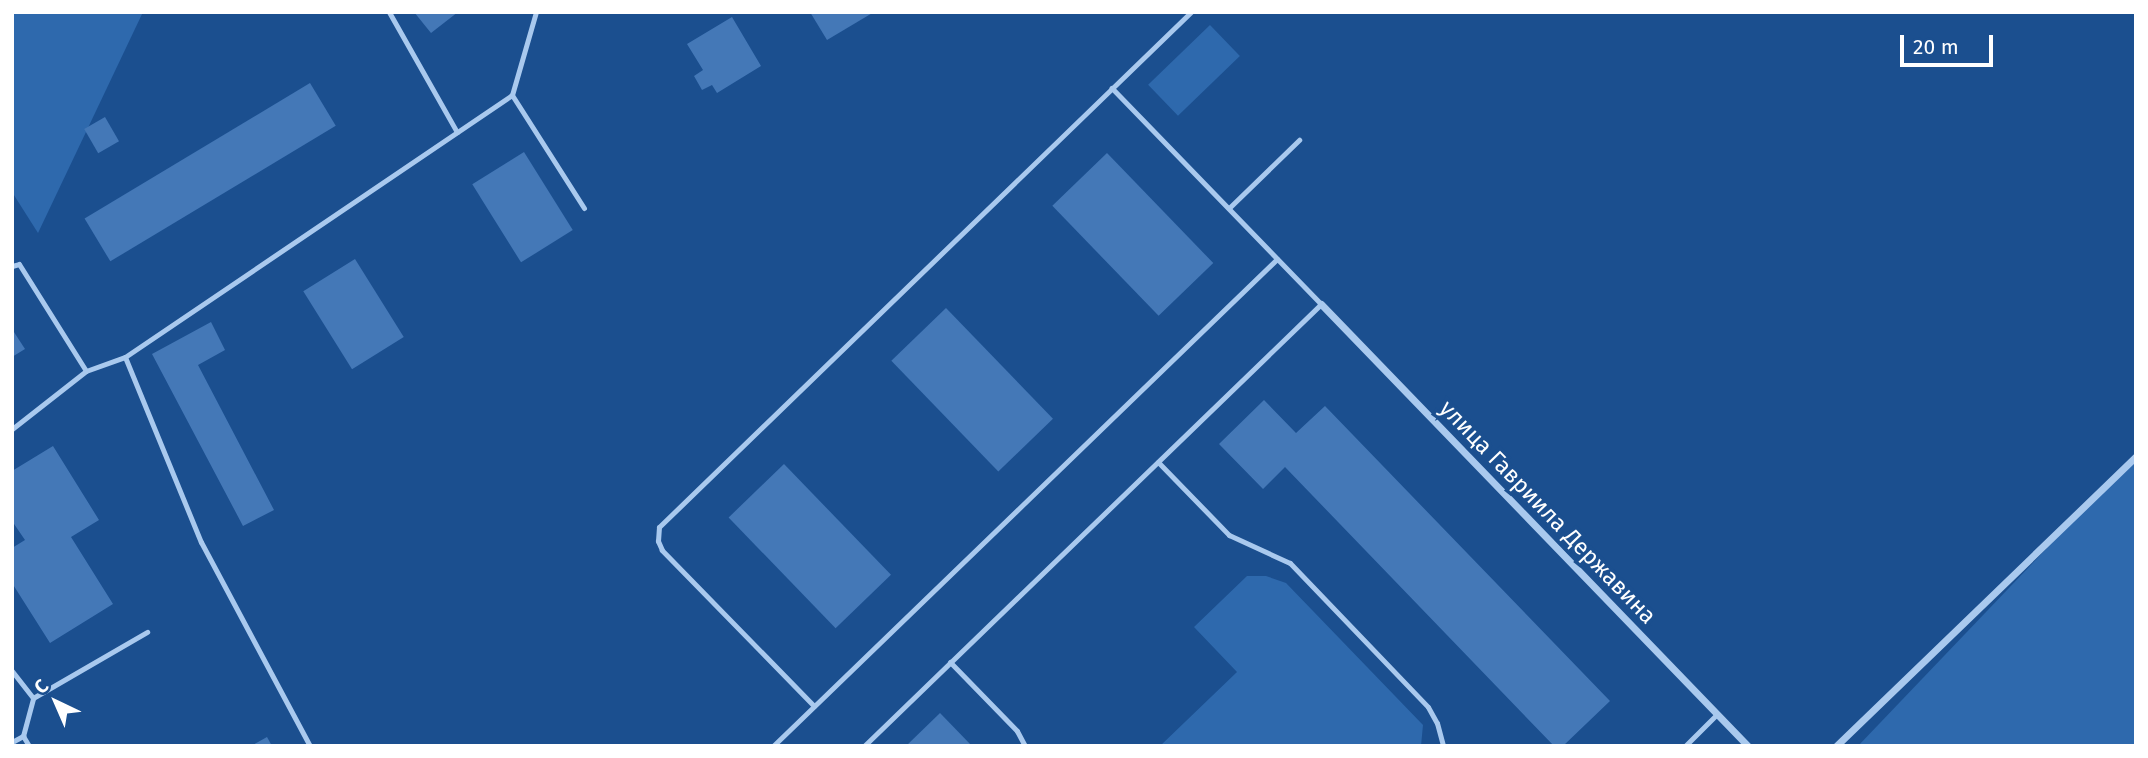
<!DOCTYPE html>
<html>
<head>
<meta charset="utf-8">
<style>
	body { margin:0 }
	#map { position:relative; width:2148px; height:758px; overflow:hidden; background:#1b4f8f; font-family:"Fira Sans",sans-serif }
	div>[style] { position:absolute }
	.green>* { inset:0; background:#2e69ad; transform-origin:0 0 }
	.building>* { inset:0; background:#4478b7; transform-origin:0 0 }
	.lane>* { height:5px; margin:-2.5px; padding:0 2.5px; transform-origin:2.5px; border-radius:2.5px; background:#a9c9ee }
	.street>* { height:7px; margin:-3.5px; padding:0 3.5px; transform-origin:3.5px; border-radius:3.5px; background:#a9c9ee }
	span { translate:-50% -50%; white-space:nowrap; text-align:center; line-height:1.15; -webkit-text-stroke:7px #1b4f8f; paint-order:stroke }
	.street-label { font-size:23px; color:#fff }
	.frame { position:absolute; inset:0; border:14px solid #fff; pointer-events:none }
	.north { position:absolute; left:21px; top:667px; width:70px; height:70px; -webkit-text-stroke:5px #1b4f8f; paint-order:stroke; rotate:316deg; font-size:19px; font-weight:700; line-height:28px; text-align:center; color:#fff }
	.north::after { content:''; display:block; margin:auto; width:24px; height:32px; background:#fff; clip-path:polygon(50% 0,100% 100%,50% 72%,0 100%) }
	.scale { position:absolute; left:1900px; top:35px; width:93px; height:32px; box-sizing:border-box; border:4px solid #fff; border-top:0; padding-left:9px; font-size:21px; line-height:24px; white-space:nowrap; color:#fff; -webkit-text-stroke:5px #1b4f8f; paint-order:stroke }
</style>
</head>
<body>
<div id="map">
	<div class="green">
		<div style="clip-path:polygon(12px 12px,143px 12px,38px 233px,12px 192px)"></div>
		<div style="left:1210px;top:25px;width:43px;height:86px;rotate:46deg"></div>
		<div style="clip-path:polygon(2136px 455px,2136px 746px,1858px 746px)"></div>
		<div style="clip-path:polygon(1247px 576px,1266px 576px,1286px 583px,1423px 725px,1421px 746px,1160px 746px,1237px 672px,1194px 627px)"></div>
	</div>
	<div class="building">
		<div style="clip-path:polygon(414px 12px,458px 12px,431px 33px)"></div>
		<div style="clip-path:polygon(810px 12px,874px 12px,827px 40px)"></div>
		<div style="clip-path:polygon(732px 17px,761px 66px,717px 93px,712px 85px,702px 90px,694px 76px,703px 70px,687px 44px)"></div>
		<div style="left:310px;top:83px;width:50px;height:263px;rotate:59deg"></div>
		<div style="left:105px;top:117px;width:28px;height:24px;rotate:60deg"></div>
		<div style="left:524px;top:152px;width:92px;height:61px;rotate:58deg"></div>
		<div style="left:1107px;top:153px;width:153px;height:76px;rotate:46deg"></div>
		<div style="left:355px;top:259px;width:92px;height:61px;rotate:58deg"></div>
		<div style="left:946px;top:308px;width:154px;height:76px;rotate:46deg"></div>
		<div style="clip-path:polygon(211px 322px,225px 350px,198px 365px,274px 510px,243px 526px,152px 354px)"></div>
		<div style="clip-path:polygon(12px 329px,25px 349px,12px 357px)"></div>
		<div style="clip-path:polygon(1264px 400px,1296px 433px,1325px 406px,1610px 701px,1563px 746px,1554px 746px,1285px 467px,1263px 489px,1219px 444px)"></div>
		<div style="clip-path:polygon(53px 446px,99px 520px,71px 537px,113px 604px,50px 643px,12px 583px,12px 548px,25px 540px,12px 521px,12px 471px)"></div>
		<div style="left:784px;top:464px;width:154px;height:77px;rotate:46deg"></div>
		<div style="clip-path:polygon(940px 713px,972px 746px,906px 746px)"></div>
		<div style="clip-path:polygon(267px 737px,272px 746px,251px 746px)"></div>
	</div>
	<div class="lane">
		<div style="left:389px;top:12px;width:138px;rotate:60.5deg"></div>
		<div style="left:512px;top:95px;width:134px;rotate:57.5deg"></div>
		<div style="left:1229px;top:208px;width:98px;rotate:-44.2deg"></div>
		<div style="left:12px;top:266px;width:7px;rotate:-16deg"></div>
		<div style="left:19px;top:264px;width:126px;rotate:57.9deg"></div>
		<div style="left:125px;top:357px;width:467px;rotate:-34.1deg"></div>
		<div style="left:512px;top:95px;width:86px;rotate:-73.9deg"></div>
		<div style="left:12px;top:429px;width:94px;rotate:-38.1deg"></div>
		<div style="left:86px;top:371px;width:41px;rotate:-19.7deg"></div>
		<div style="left:125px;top:357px;width:200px;rotate:67.7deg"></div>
		<div style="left:201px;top:542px;width:231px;rotate:61.9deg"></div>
		<div style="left:1158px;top:462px;width:102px;rotate:45.8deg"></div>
		<div style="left:1229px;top:535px;width:67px;rotate:24.7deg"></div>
		<div style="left:1290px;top:563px;width:199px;rotate:46.2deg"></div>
		<div style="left:1428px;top:707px;width:18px;rotate:61deg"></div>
		<div style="left:1437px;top:723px;width:24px;rotate:75deg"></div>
		<div style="left:950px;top:662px;width:96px;rotate:45.8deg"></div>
		<div style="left:1017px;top:731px;width:17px;rotate:62deg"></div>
		<div style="left:12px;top:671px;width:34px;rotate:52deg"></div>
		<div style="left:814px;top:706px;width:218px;rotate:-134.3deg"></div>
		<div style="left:662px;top:550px;width:10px;rotate:-114deg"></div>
		<div style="left:658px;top:541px;width:14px;rotate:-86deg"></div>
		<div style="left:659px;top:527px;width:740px;rotate:-44.07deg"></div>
		<div style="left:23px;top:736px;width:39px;rotate:-75deg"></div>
		<div style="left:33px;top:698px;width:132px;rotate:-30.1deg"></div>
		<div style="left:12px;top:742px;width:13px;rotate:-29deg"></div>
		<div style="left:23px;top:736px;width:12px;rotate:59deg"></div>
		<div style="left:773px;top:746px;width:701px;rotate:-44.02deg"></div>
		<div style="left:864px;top:746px;width:636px;rotate:-44.04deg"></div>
		<div style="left:1321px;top:304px;width:301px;rotate:-134.1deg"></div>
		<div style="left:1685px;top:746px;width:45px;rotate:-45deg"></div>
	</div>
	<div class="street">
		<div style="left:1321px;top:304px;width:615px;rotate:45.99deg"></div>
		<div style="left:1836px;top:746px;width:417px;rotate:-44deg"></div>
	</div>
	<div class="street-label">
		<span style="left:1548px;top:512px;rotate:46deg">улица Гавриила Державина</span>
	</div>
	<div class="frame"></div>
	<div class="north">С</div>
	<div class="scale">20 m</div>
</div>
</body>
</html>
